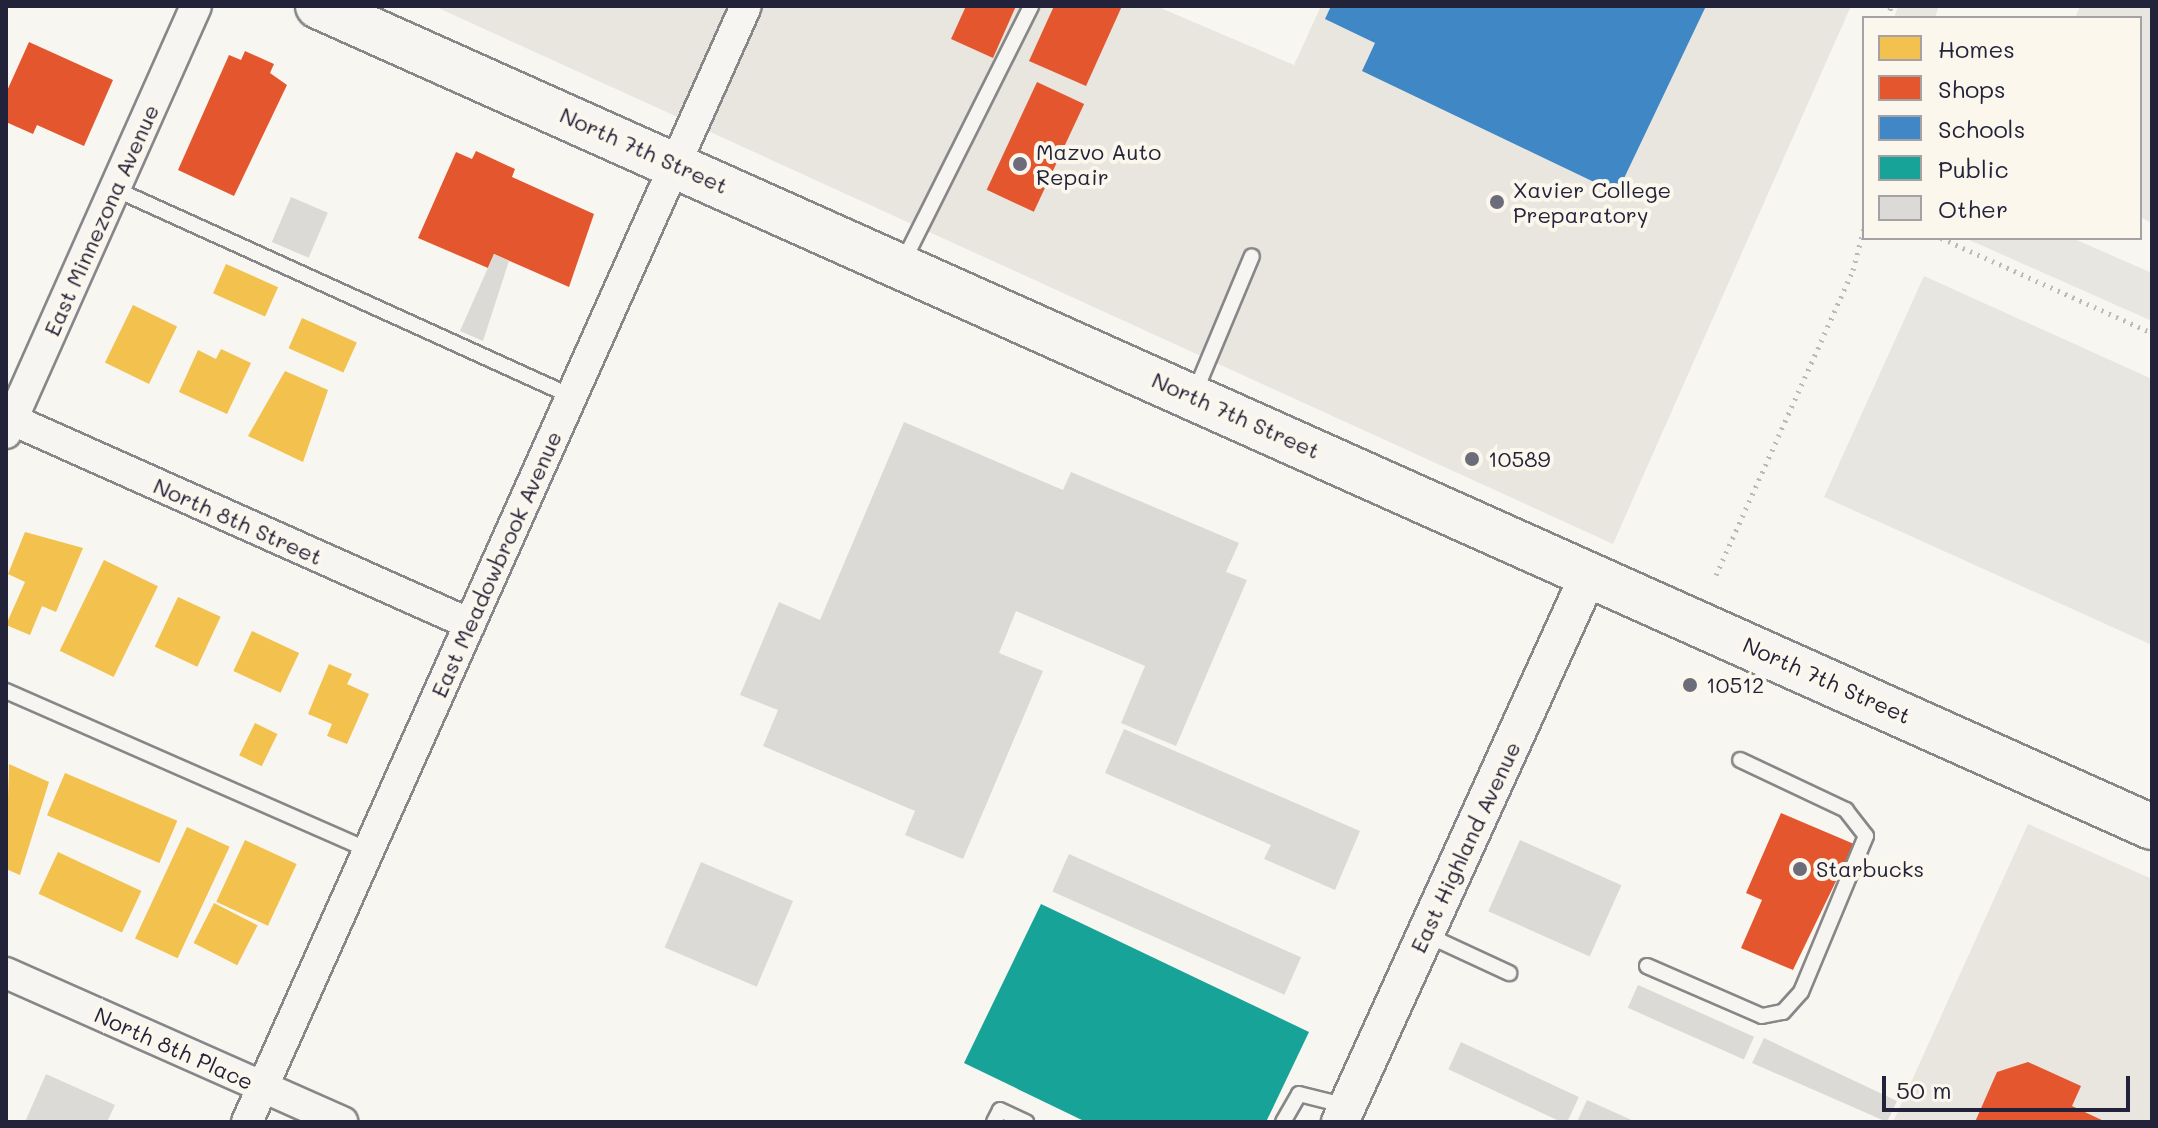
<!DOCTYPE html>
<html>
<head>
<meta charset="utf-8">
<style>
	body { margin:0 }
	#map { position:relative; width:2158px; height:1128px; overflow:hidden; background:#f8f6f0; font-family:Mali,sans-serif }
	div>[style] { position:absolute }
	.built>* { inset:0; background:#e9e6e0 }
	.green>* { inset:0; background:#e8e6e0 }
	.homes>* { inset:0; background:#f2c14e; transform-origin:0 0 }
	.shops>* { inset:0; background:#e4572e; transform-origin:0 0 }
	.schools>* { inset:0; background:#3f88c5 }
	.public>* { inset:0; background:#17a398 }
	.building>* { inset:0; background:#dbdad7; transform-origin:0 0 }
	.path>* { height:5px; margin-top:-2.5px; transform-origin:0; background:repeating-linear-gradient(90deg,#bcbab9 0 2px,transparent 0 8px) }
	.roads { filter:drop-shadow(2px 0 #878688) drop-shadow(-2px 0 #878688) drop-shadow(0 2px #878688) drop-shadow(0 -2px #878688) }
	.service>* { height:14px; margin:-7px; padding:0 7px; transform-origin:7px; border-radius:7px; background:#f6f5f1 }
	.minor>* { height:30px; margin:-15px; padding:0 15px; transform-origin:15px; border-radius:15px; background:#f6f5f1 }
	.tertiary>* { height:36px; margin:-18px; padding:0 18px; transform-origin:18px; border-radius:18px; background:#f6f5f1 }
	.primary>* { height:44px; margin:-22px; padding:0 22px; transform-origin:22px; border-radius:22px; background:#f6f5f1 }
	.dots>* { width:22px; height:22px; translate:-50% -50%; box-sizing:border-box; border:4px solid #fbf7ec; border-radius:50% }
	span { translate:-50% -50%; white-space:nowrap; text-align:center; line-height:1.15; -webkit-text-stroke:8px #fbf7ec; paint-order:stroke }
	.street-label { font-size:22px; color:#22223b }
	.poi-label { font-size:22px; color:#22223b }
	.left { translate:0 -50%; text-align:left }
	.frame { position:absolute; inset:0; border:8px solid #22223b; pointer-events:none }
	.legend { position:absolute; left:1862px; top:16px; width:280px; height:224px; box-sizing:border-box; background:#fbf7ec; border:2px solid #a4a2a5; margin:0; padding:10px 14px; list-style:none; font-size:24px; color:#22223b }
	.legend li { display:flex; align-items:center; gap:16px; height:40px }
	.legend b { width:40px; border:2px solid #a4a2a5 }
	.scale { position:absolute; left:1882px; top:1076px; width:248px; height:36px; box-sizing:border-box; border:4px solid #22223b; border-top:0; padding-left:10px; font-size:24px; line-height:28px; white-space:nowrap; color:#22223b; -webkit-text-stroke:6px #fbf7ec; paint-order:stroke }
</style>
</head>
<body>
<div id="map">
	<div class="built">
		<div style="clip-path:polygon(434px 6px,1156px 6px,1294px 65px,1321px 6px,1851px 6px,1613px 544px)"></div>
		<div style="clip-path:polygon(2028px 824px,2152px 879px,2152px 1122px,1893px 1122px)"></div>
	</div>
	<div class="green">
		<div style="clip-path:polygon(1898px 6px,1939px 6px,1935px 18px,1894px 18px)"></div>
		<div style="clip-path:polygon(2080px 6px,2152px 6px,2152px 223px,2140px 217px,2140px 18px,2075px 18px)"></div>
		<div style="clip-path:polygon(1965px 238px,2072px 238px,2152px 273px,2152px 321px)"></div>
		<div style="clip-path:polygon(1924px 276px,2152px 379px,2152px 645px,1824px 497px)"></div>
	</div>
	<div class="homes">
		<div style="left:226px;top:264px;width:57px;height:32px;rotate:24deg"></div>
		<div style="left:133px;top:305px;width:49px;height:64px;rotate:26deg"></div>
		<div style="left:302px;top:318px;width:60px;height:33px;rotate:24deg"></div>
		<div style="clip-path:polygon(221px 349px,251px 363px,227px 414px,179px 392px,198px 350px,216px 359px)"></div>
		<div style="clip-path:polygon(285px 371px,328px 390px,303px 462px,248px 436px)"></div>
		<div style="clip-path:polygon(25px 532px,83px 548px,56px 612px,42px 606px,30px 635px,6px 625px,25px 582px,8px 574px)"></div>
		<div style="left:104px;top:560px;width:60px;height:101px;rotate:26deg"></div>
		<div style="left:178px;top:597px;width:47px;height:55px;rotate:25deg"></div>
		<div style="left:252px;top:631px;width:52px;height:44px;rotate:25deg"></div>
		<div style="clip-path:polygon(329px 664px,352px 674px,347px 684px,369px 694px,347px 744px,327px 736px,332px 724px,308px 714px)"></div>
		<div style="left:255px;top:723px;width:25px;height:36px;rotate:26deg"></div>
		<div style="clip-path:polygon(9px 764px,49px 782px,20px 875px,6px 869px)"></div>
		<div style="left:65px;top:773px;width:122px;height:46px;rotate:23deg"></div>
		<div style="left:187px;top:827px;width:47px;height:123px;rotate:25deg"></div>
		<div style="left:245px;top:840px;width:57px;height:68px;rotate:25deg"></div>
		<div style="left:58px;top:852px;width:92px;height:46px;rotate:25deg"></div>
		<div style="left:214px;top:903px;width:49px;height:45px;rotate:27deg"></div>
	</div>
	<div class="shops">
		<div style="clip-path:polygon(966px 6px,1016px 6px,993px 58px,951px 39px)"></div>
		<div style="clip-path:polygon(1054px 6px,1122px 6px,1086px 86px,1029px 61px)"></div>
		<div style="clip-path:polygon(29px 42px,113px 80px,84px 146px,37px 125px,33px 134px,6px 122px,6px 93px)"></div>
		<div style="clip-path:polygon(245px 51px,274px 64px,270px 73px,287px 85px,234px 196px,178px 170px,229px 55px,241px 60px)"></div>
		<div style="left:1037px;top:82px;width:52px;height:119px;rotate:25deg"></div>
		<div style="clip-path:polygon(476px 151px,515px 169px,512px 177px,594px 214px,569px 287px,494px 254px,488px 268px,418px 238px,456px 152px,472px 159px)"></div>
		<div style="clip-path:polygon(1781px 813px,1854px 844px,1793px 970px,1741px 948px,1762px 900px,1746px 893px)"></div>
		<div style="clip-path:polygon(2028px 1062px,2081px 1086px,2072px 1106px,2106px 1122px,1975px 1122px,1997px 1072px)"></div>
	</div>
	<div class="schools">
		<div style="clip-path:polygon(1331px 6px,1706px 6px,1617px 193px,1362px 71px,1375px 43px,1325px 19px)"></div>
	</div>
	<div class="public">
		<div style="clip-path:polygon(1041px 904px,1309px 1032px,1266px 1122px,1086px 1122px,964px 1063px)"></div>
	</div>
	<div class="building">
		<div style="left:291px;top:197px;width:40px;height:49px;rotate:23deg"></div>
		<div style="clip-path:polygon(494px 254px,509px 261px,483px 341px,460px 331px)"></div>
		<div style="clip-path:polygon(904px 422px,1063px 490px,1071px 472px,1239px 543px,1226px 572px,1247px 580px,1176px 746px,1121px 723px,1145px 666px,1016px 611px,999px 653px,1043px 671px,963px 859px,905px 835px,915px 811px,763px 746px,778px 710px,740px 695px,779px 602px,820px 620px)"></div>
		<div style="clip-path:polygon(1124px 729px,1360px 831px,1335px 890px,1264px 859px,1271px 845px,1105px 773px)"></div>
		<div style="left:1520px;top:840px;width:111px;height:78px;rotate:24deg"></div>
		<div style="left:1069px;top:854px;width:254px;height:41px;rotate:24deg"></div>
		<div style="left:701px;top:862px;width:100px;height:93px;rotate:23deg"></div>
		<div style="left:1638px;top:985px;width:127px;height:25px;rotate:24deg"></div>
		<div style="clip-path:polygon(1764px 1038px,1897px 1101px,1887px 1122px,1752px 1063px)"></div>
		<div style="left:1461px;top:1042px;width:130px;height:30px;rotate:25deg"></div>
		<div style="clip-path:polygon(46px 1074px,115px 1105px,107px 1122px,25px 1122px)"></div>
		<div style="clip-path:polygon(1587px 1100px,1636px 1122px,1577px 1122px)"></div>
	</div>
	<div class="path">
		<div style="left:1888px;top:18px;width:12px;rotate:-76deg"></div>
		<div style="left:1941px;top:238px;width:231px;rotate:24.2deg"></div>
		<div style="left:1716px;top:575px;width:334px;rotate:-65.8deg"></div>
		<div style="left:1853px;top:270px;width:43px;rotate:-75.3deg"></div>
	</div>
	<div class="roads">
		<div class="service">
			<div style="left:115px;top:189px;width:501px;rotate:24.42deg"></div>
			<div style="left:903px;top:262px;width:286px;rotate:-63.4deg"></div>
			<div style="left:1195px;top:392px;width:147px;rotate:-67.3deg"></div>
			<div style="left:6px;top:691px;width:396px;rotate:23.7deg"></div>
			<div style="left:1425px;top:934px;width:93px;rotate:24.9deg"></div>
			<div style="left:1647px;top:966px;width:125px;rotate:23.5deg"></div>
			<div style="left:1762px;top:1016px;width:21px;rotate:-11deg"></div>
			<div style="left:1783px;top:1012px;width:27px;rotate:-48deg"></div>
			<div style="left:1801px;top:992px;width:169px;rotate:-67.4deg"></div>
			<div style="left:1866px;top:836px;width:33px;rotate:-128deg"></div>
			<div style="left:1846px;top:810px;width:117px;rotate:-154.7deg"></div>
			<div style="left:994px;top:1122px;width:13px;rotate:-63deg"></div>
			<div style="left:1000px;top:1110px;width:29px;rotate:25deg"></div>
			<div style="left:1283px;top:1122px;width:32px;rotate:-60deg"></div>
			<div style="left:1299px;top:1094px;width:49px;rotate:14deg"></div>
		</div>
		<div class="minor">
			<div style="left:6px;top:417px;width:508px;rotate:24.04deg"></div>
			<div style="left:6px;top:433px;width:467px;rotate:-66deg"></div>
			<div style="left:6px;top:973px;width:368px;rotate:23.9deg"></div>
			<div style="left:247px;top:1122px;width:1222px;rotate:-65.91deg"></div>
		</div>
		<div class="tertiary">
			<div style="left:1340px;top:1122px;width:604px;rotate:-65.56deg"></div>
		</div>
		<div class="primary">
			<div style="left:318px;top:6px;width:2009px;rotate:24.12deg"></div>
		</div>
	</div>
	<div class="dots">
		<div style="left:1020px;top:164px;background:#6d6c7a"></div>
		<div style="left:1497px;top:202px;background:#6d6c7a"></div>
		<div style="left:1472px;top:459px;background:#6d6c7a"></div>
		<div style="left:1690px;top:685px;background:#6d6c7a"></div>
		<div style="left:1800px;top:869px;background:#6d6c7a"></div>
	</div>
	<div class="street-label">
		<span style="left:644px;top:150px;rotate:24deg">North 7th Street</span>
		<span style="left:101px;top:220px;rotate:-66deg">East Minnezona Avenue</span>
		<span style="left:1236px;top:415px;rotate:24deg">North 7th Street</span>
		<span style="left:238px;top:521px;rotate:24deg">North 8th Street</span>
		<span style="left:496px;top:564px;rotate:-66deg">East Meadowbrook Avenue</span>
		<span style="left:1827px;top:680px;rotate:24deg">North 7th Street</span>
		<span style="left:1465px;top:847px;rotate:-65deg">East Highland Avenue</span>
		<span style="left:174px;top:1048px;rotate:24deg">North 8th Place</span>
	</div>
	<div class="poi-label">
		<span class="left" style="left:1036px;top:164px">Mazvo Auto<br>Repair</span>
		<span class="left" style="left:1513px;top:202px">Xavier College<br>Preparatory</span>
		<span class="left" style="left:1488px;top:459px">10589</span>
		<span class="left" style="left:1706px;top:685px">10512</span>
		<span class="left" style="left:1816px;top:869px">Starbucks</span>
	</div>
	<div class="frame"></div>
	<ul class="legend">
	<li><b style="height:22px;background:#f2c14e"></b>Homes</li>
	<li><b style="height:22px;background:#e4572e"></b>Shops</li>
	<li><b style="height:22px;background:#3f88c5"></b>Schools</li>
	<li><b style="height:22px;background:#17a398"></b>Public</li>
	<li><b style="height:22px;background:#dbdad7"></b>Other</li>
	</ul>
	<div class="scale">50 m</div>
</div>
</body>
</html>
